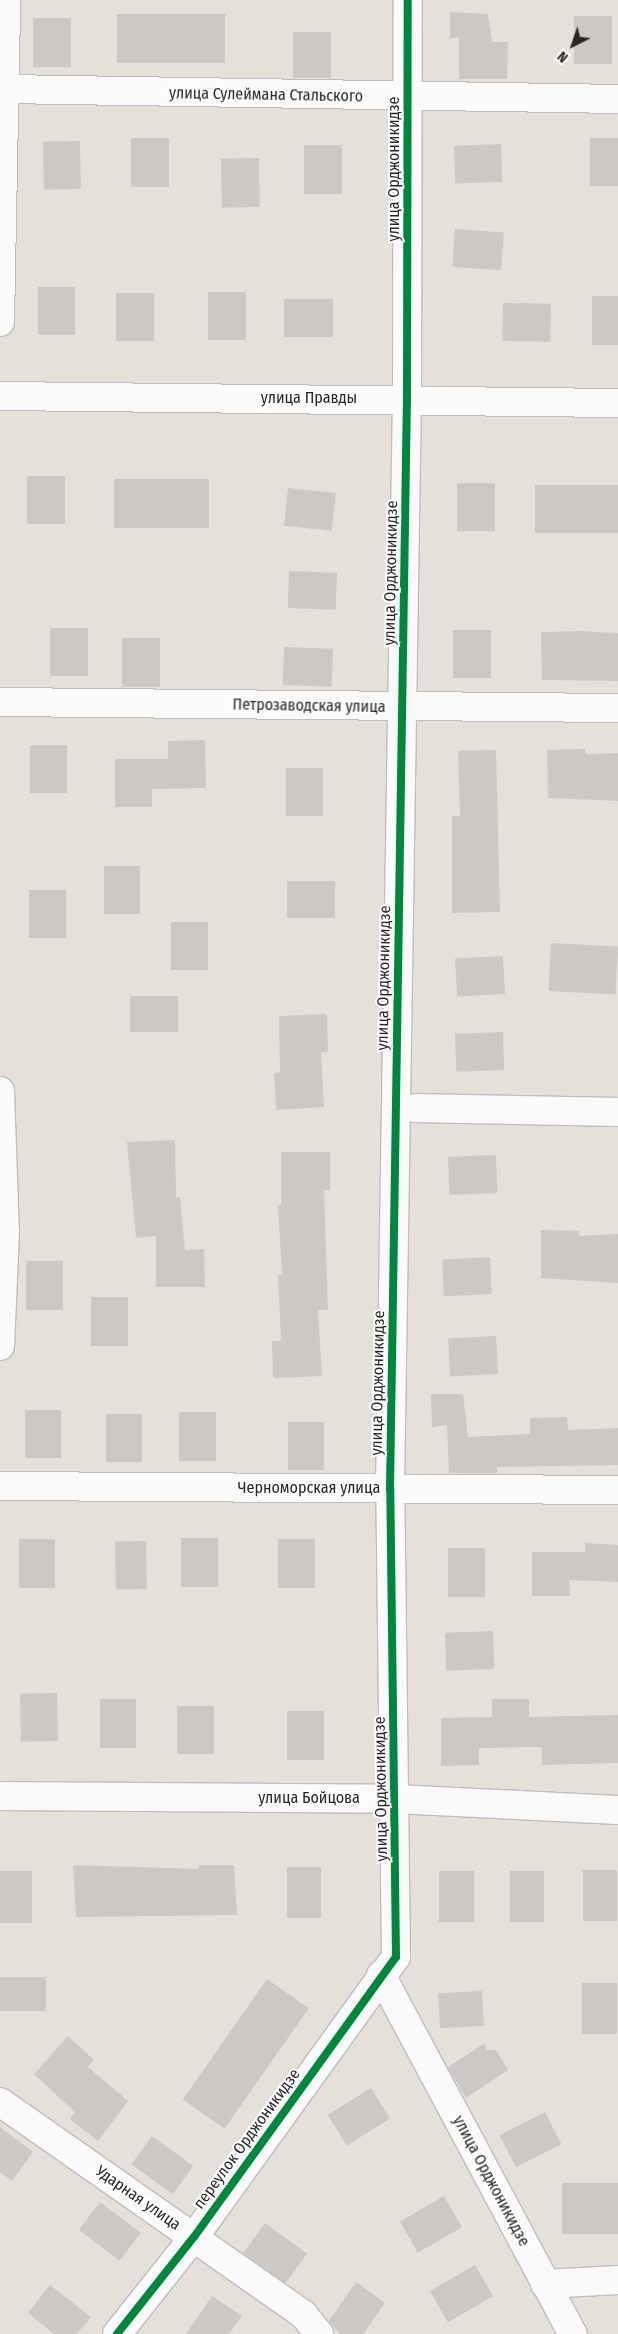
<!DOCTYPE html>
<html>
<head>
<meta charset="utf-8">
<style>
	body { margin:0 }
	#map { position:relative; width:618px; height:2334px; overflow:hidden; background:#e6e0db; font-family:"Fira Sans Condensed",sans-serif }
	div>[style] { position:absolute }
	.building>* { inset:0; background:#ccc8c5; transform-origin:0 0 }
	.roads { filter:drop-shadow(1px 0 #bfbdbe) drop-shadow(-1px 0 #bfbdbe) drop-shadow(0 1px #bfbdbe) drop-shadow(0 -1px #bfbdbe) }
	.minor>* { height:28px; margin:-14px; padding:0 14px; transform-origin:14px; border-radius:14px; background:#fbfafa }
	.cycleway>* { height:8px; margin:-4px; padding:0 4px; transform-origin:4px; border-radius:4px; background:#00873e }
	span { translate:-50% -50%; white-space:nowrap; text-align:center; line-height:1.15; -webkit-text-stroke:4px #fff; paint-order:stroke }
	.street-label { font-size:16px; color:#272727 }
	.north { position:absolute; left:548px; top:20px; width:50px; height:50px; -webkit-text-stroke:4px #fff; paint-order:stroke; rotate:221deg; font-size:14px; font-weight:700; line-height:20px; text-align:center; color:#272727 }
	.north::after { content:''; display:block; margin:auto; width:18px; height:22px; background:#272727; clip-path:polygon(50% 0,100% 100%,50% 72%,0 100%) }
</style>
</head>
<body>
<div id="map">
	<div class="building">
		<div style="clip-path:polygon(450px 12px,488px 14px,492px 42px,508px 42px,507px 79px,459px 79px,459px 37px,450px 38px)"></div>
		<div style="left:225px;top:14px;width:49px;height:108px;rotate:90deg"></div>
		<div style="left:612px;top:16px;width:48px;height:38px;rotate:90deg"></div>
		<div style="left:71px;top:18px;width:49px;height:38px;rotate:90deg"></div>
		<div style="left:293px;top:32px;width:38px;height:46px"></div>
		<div style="left:169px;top:138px;width:49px;height:38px;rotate:90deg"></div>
		<div style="left:590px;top:138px;width:28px;height:48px"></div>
		<div style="left:80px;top:141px;width:48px;height:37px;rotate:89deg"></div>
		<div style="left:501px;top:144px;width:38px;height:47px;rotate:88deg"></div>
		<div style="left:342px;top:145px;width:49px;height:38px;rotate:90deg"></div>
		<div style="left:259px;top:158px;width:49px;height:38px;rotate:89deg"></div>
		<div style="left:455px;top:229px;width:49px;height:38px;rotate:4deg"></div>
		<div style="left:38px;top:287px;width:37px;height:48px"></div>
		<div style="left:208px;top:292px;width:38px;height:48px"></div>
		<div style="left:116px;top:293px;width:38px;height:48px"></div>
		<div style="left:618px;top:296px;width:49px;height:26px;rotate:90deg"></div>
		<div style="left:284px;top:299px;width:49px;height:38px"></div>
		<div style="left:503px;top:303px;width:48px;height:38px;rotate:1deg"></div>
		<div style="left:27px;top:476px;width:38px;height:48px"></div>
		<div style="left:209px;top:479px;width:49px;height:95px;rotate:90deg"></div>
		<div style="left:495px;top:483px;width:48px;height:38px;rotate:90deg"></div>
		<div style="left:618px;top:485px;width:48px;height:83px;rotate:90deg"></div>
		<div style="left:288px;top:488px;width:48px;height:38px;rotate:6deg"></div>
		<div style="left:289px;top:571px;width:48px;height:37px;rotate:2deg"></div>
		<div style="left:50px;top:628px;width:38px;height:48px"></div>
		<div style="left:491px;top:630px;width:48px;height:38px;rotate:90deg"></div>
		<div style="clip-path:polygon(579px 631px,618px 633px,618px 681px,542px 680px,541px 632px)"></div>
		<div style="left:160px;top:638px;width:49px;height:38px;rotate:90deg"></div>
		<div style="left:284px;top:647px;width:49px;height:38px;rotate:2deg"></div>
		<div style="clip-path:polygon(205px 740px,206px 788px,152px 789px,152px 807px,115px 807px,115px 759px,168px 759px,168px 741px)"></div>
		<div style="left:30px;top:745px;width:37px;height:48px"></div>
		<div style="clip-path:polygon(585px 749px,585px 754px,618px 753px,618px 801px,548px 798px,547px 750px)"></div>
		<div style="clip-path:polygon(496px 750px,500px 912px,452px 913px,452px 816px,460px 816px,458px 751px)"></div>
		<div style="left:286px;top:768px;width:37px;height:48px"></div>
		<div style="left:104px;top:866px;width:36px;height:48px"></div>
		<div style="left:287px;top:881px;width:48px;height:37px"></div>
		<div style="left:29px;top:890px;width:37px;height:48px"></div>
		<div style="left:171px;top:922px;width:37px;height:48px"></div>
		<div style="left:551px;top:943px;width:67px;height:48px;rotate:3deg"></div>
		<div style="left:503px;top:956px;width:38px;height:48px;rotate:87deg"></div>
		<div style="left:130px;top:996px;width:48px;height:36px"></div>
		<div style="clip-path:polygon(327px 1014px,328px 1052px,321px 1052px,324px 1107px,276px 1110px,274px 1073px,280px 1072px,279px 1016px)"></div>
		<div style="left:503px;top:1032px;width:38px;height:48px;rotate:88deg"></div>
		<div style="clip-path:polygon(175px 1140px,176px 1197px,180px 1197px,185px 1250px,204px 1249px,205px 1287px,156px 1287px,156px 1236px,136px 1238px,127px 1142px)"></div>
		<div style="clip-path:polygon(281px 1152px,330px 1152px,330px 1190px,324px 1190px,328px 1310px,318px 1310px,322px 1376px,273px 1378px,272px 1341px,281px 1341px,278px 1275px,282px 1275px,278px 1205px,281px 1205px)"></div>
		<div style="left:496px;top:1155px;width:38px;height:48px;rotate:88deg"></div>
		<div style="clip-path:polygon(541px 1230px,579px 1231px,579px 1236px,618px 1234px,618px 1283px,541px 1278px)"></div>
		<div style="left:490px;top:1257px;width:37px;height:48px;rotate:87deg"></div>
		<div style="left:26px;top:1261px;width:37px;height:49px"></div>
		<div style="left:91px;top:1297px;width:37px;height:49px"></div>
		<div style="left:496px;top:1336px;width:38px;height:48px;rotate:87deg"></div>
		<div style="clip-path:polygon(431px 1394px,463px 1394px,468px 1437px,530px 1434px,530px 1418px,567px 1417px,568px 1430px,618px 1428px,618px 1465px,497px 1467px,497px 1473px,449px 1473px,447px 1425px,432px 1427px)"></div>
		<div style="left:25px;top:1410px;width:36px;height:48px"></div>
		<div style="left:179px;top:1412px;width:37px;height:49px"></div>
		<div style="left:106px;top:1414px;width:36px;height:48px"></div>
		<div style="left:288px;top:1422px;width:36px;height:48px"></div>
		<div style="left:181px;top:1538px;width:37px;height:49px"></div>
		<div style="left:19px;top:1539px;width:36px;height:49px"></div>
		<div style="left:278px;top:1539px;width:37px;height:49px"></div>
		<div style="left:146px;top:1541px;width:48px;height:31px;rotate:89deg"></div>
		<div style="clip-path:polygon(585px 1543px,618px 1545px,618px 1582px,569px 1580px,570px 1596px,532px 1596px,532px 1552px,585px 1552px)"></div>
		<div style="left:448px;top:1548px;width:37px;height:49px"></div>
		<div style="left:493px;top:1631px;width:38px;height:48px;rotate:88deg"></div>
		<div style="left:57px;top:1693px;width:48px;height:37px;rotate:89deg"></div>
		<div style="left:100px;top:1699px;width:36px;height:49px"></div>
		<div style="clip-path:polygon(492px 1699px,529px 1699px,529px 1717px,618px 1715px,618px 1763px,542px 1765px,542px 1747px,479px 1748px,479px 1765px,441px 1766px,441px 1718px,492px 1717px)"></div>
		<div style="left:177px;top:1706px;width:37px;height:48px"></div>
		<div style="left:287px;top:1711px;width:37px;height:49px"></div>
		<div style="clip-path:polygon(73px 1865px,199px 1869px,199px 1865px,234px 1865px,237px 1915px,76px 1917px)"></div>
		<div style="left:287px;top:1867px;width:34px;height:51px"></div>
		<div style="left:583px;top:1870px;width:34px;height:51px"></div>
		<div style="left:0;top:1871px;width:32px;height:52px"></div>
		<div style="left:439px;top:1871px;width:35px;height:51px"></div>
		<div style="left:510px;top:1871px;width:34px;height:51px"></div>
		<div style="left:46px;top:1977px;width:34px;height:46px;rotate:90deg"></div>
		<div style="left:267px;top:1979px;width:51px;height:147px;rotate:35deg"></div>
		<div style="left:582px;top:1983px;width:35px;height:51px"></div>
		<div style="left:482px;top:1991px;width:35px;height:44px;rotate:87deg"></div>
		<div style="clip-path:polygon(68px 2036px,94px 2060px,88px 2067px,128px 2101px,98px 2141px,70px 2119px,75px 2112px,34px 2074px)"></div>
		<div style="clip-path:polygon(485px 2043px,486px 2050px,496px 2050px,508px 2070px,466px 2098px,448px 2067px)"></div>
		<div style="left:371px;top:2088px;width:36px;height:51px;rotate:58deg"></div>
		<div style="left:545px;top:2112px;width:36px;height:51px;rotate:63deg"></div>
		<div style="clip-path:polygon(0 2127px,33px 2152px,12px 2181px,0 2172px)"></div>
		<div style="left:152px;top:2136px;width:51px;height:35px;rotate:36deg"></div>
		<div style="left:562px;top:2183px;width:56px;height:51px"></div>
		<div style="left:444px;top:2196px;width:36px;height:51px;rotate:60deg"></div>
		<div style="left:100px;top:2202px;width:51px;height:35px;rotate:37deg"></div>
		<div style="left:265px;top:2223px;width:52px;height:37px;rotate:36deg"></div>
		<div style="left:475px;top:2265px;width:36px;height:52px;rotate:60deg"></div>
		<div style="clip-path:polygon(356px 2282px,385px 2303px,363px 2334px,340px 2334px,329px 2321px)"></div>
		<div style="clip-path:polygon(50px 2285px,91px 2317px,77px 2334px,54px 2334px,28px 2313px)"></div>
		<div style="clip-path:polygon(212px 2296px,242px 2316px,229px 2334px,186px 2334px)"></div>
	</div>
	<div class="roads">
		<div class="minor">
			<div style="left:4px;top:89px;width:614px;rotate:0.93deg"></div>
			<div style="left:0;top:322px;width:322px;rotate:-88.9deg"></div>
			<div style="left:0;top:396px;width:618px;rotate:0.65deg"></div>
			<div style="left:0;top:702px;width:618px;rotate:0.56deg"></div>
			<div style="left:0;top:1091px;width:141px;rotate:88deg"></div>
			<div style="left:5px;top:1232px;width:114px;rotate:92.5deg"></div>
			<div style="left:415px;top:1108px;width:203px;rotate:1.1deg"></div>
			<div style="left:0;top:1486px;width:618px;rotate:0.37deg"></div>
			<div style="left:0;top:1796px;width:395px;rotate:0.4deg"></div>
			<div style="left:395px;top:1799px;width:223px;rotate:2.8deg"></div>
			<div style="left:381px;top:1975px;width:407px;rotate:61.9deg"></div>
			<div style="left:0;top:2102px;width:370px;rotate:35deg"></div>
			<div style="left:303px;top:2314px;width:26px;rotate:51deg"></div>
			<div style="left:545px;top:2284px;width:73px;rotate:-3.1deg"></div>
			<div style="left:117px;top:2334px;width:124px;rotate:-51.6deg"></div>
			<div style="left:194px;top:2237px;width:345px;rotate:-54.2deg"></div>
			<div style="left:396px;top:1957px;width:468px;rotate:-90.7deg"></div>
			<div style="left:390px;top:1489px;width:1090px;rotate:-89.11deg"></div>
			<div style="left:407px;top:399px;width:399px;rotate:-89.9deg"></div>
		</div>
	</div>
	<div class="cycleway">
		<div style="left:117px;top:2334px;width:124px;rotate:-51.6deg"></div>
		<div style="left:194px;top:2237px;width:345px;rotate:-54.2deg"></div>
		<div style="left:396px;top:1957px;width:468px;rotate:-90.7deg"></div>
		<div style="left:390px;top:1489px;width:1090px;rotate:-89.11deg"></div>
		<div style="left:407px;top:399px;width:399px;rotate:-89.9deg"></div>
	</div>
	<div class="street-label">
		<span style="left:266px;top:95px;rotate:1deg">улица Сулеймана Стальского</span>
		<span style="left:394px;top:169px;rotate:-90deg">улица Орджоникидзе</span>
		<span style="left:309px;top:398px">улица Правды</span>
		<span style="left:391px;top:573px;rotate:-89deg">улица Орджоникидзе</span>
		<span style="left:309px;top:706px;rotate:1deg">Петрозаводская улица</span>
		<span style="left:384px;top:978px;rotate:-89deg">улица Орджоникидзе</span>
		<span style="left:378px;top:1383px;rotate:-89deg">улица Орджоникидзе</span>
		<span style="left:309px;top:1488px">Черноморская улица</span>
		<span style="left:381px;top:1789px;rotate:-91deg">улица Орджоникидзе</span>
		<span style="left:309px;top:1798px">улица Бойцова</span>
		<span style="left:247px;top:2139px;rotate:-54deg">переулок Орджоникидзе</span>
		<span style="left:491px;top:2181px;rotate:62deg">улица Орджоникидзе</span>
		<span style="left:138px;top:2198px;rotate:35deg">Ударная улица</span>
	</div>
	<div class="north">N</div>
</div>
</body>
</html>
